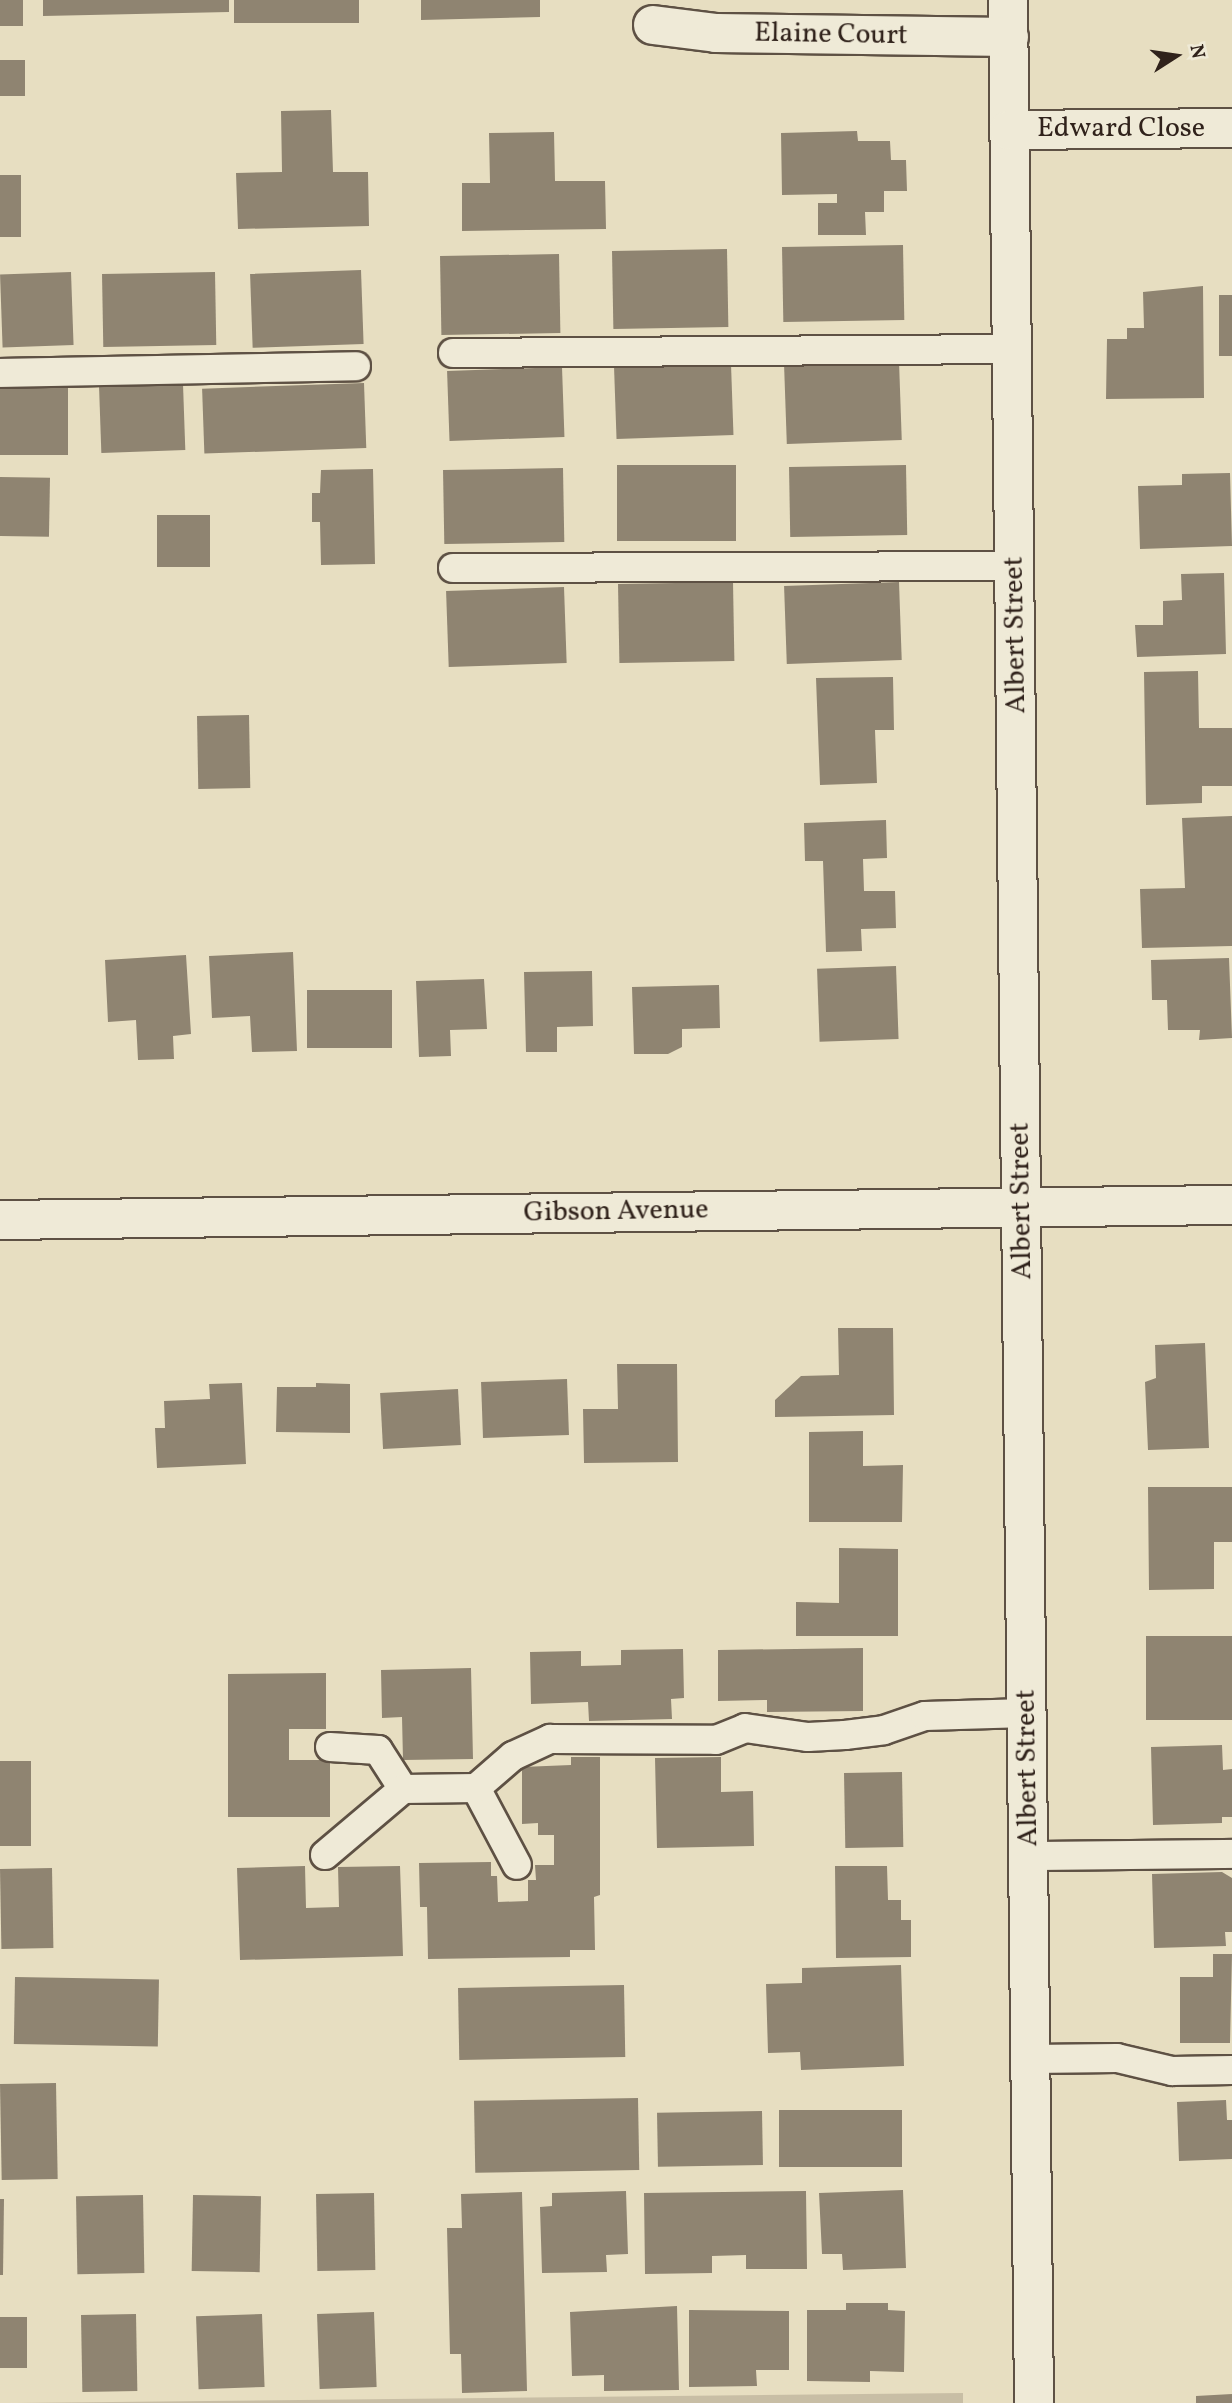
<!DOCTYPE html>
<html>
<head>
<meta charset="utf-8">
<style>
	body { margin:0 }
	#map { position:relative; width:1232px; height:2403px; overflow:hidden; background:#e7dec1; font-family:Vollkorn,serif }
	div>[style] { position:absolute }
	.green>* { inset:0; background:#c8bea5 }
	.building>* { inset:0; background:#8f8471; transform-origin:0 0 }
	.roads { filter:drop-shadow(2px 0 #5e5144) drop-shadow(-2px 0 #5e5144) drop-shadow(0 2px #5e5144) drop-shadow(0 -2px #5e5144) }
	.lane>* { height:28px; margin:-14px; padding:0 14px; transform-origin:14px; border-radius:14px; background:#efead7 }
	.street>* { height:38px; margin:-19px; padding:0 19px; transform-origin:19px; border-radius:19px; background:#efead7 }
	span { translate:-50% -50%; white-space:nowrap; text-align:center; line-height:1.15; -webkit-text-stroke:6px #efead7; paint-order:stroke }
	.street-label { font-size:28px; color:#30221b }
	.north { position:absolute; left:1141px; top:21px; width:70px; height:70px; -webkit-text-stroke:5px #efead7; paint-order:stroke; rotate:78deg; font-size:19px; font-weight:700; line-height:28px; text-align:center; color:#30221b }
	.north::after { content:''; display:block; margin:auto; width:24px; height:32px; background:#30221b; clip-path:polygon(50% 0,100% 100%,50% 72%,0 100%) }
</style>
</head>
<body>
<div id="map">
	<div class="green">
		<div style="clip-path:polygon(963px 2393px,963px 2403px,17px 2403px)"></div>
	</div>
	<div class="building">
		<div style="left:0;top:0;width:23px;height:26px"></div>
		<div style="clip-path:polygon(43px 0,229px 0,229px 12px,43px 16px)"></div>
		<div style="left:234px;top:0;width:125px;height:23px"></div>
		<div style="clip-path:polygon(421px 0,540px 0,540px 17px,421px 20px)"></div>
		<div style="left:0;top:60px;width:25px;height:36px"></div>
		<div style="clip-path:polygon(331px 110px,333px 172px,368px 172px,369px 226px,238px 229px,236px 173px,282px 172px,281px 111px)"></div>
		<div style="clip-path:polygon(857px 131px,858px 141px,890px 141px,891px 160px,906px 160px,907px 191px,884px 191px,884px 212px,865px 212px,866px 235px,818px 235px,818px 203px,837px 203px,837px 194px,782px 195px,781px 133px)"></div>
		<div style="clip-path:polygon(554px 132px,555px 181px,605px 181px,606px 229px,462px 231px,462px 183px,490px 183px,489px 133px)"></div>
		<div style="left:0;top:175px;width:21px;height:62px"></div>
		<div style="left:903px;top:245px;width:75px;height:121px;rotate:89deg"></div>
		<div style="left:727px;top:249px;width:78px;height:115px;rotate:89deg"></div>
		<div style="left:559px;top:254px;width:79px;height:119px;rotate:89deg"></div>
		<div style="left:361px;top:270px;width:74px;height:111px;rotate:88deg"></div>
		<div style="left:71px;top:272px;width:73px;height:71px;rotate:88deg"></div>
		<div style="left:215px;top:272px;width:73px;height:113px;rotate:89deg"></div>
		<div style="clip-path:polygon(1203px 286px,1204px 398px,1106px 399px,1107px 339px,1127px 339px,1127px 328px,1144px 328px,1143px 292px)"></div>
		<div style="left:1219px;top:295px;width:13px;height:61px"></div>
		<div style="left:899px;top:361px;width:79px;height:115px;rotate:88deg"></div>
		<div style="left:731px;top:364px;width:71px;height:117px;rotate:88deg"></div>
		<div style="left:562px;top:367px;width:70px;height:115px;rotate:88deg"></div>
		<div style="left:364px;top:383px;width:65px;height:162px;rotate:88deg"></div>
		<div style="left:183px;top:384px;width:66px;height:84px;rotate:88deg"></div>
		<div style="left:0;top:387px;width:68px;height:68px"></div>
		<div style="left:617px;top:465px;width:119px;height:76px"></div>
		<div style="left:906px;top:465px;width:70px;height:117px;rotate:89deg"></div>
		<div style="left:563px;top:468px;width:74px;height:120px;rotate:89deg"></div>
		<div style="clip-path:polygon(373px 469px,375px 564px,321px 565px,320px 522px,312px 522px,312px 493px,320px 493px,321px 470px)"></div>
		<div style="clip-path:polygon(1230px 473px,1232px 546px,1140px 549px,1138px 486px,1182px 485px,1182px 474px)"></div>
		<div style="left:0;top:477px;width:50px;height:59px;rotate:1deg"></div>
		<div style="left:157px;top:515px;width:53px;height:52px"></div>
		<div style="clip-path:polygon(1224px 573px,1226px 654px,1137px 657px,1135px 625px,1163px 625px,1163px 601px,1182px 600px,1181px 574px)"></div>
		<div style="left:733px;top:582px;width:79px;height:115px;rotate:89deg"></div>
		<div style="left:899px;top:582px;width:78px;height:115px;rotate:88deg"></div>
		<div style="left:564px;top:587px;width:76px;height:118px;rotate:88deg"></div>
		<div style="clip-path:polygon(1198px 671px,1199px 728px,1232px 728px,1232px 786px,1202px 786px,1202px 803px,1146px 805px,1144px 672px)"></div>
		<div style="clip-path:polygon(893px 677px,894px 730px,875px 730px,877px 783px,820px 785px,816px 678px)"></div>
		<div style="left:249px;top:715px;width:73px;height:52px;rotate:89deg"></div>
		<div style="clip-path:polygon(1232px 816px,1232px 946px,1142px 948px,1140px 889px,1185px 888px,1182px 818px)"></div>
		<div style="clip-path:polygon(886px 820px,887px 858px,863px 859px,864px 891px,895px 891px,896px 928px,861px 929px,862px 951px,826px 952px,823px 861px,805px 861px,804px 823px)"></div>
		<div style="clip-path:polygon(293px 952px,297px 1051px,252px 1052px,250px 1016px,212px 1018px,209px 956px)"></div>
		<div style="clip-path:polygon(186px 955px,191px 1034px,173px 1036px,174px 1059px,138px 1060px,136px 1020px,108px 1022px,105px 960px)"></div>
		<div style="clip-path:polygon(1229px 958px,1232px 1038px,1199px 1040px,1200px 1030px,1168px 1030px,1167px 1000px,1152px 1000px,1151px 960px)"></div>
		<div style="left:896px;top:966px;width:73px;height:79px;rotate:88deg"></div>
		<div style="clip-path:polygon(592px 971px,593px 1026px,557px 1027px,557px 1052px,526px 1052px,524px 972px)"></div>
		<div style="clip-path:polygon(484px 979px,487px 1029px,450px 1030px,451px 1056px,419px 1057px,416px 981px)"></div>
		<div style="clip-path:polygon(719px 985px,720px 1028px,682px 1029px,682px 1047px,668px 1054px,634px 1054px,632px 987px)"></div>
		<div style="left:307px;top:990px;width:85px;height:58px"></div>
		<div style="clip-path:polygon(838px 1328px,893px 1328px,894px 1415px,775px 1417px,775px 1400px,801px 1376px,839px 1375px)"></div>
		<div style="clip-path:polygon(1205px 1343px,1209px 1448px,1148px 1450px,1145px 1382px,1156px 1378px,1155px 1345px)"></div>
		<div style="clip-path:polygon(617px 1364px,677px 1364px,678px 1462px,584px 1463px,583px 1409px,618px 1409px)"></div>
		<div style="left:567px;top:1379px;width:56px;height:86px;rotate:88deg"></div>
		<div style="clip-path:polygon(242px 1383px,246px 1464px,157px 1468px,155px 1428px,165px 1428px,164px 1401px,210px 1399px,209px 1384px)"></div>
		<div style="clip-path:polygon(316px 1383px,350px 1384px,350px 1433px,276px 1432px,277px 1387px,316px 1387px)"></div>
		<div style="left:458px;top:1389px;width:56px;height:78px;rotate:87deg"></div>
		<div style="clip-path:polygon(863px 1431px,863px 1466px,903px 1465px,902px 1522px,809px 1522px,809px 1432px)"></div>
		<div style="clip-path:polygon(1148px 1487px,1232px 1487px,1232px 1542px,1214px 1542px,1214px 1589px,1149px 1590px)"></div>
		<div style="clip-path:polygon(839px 1548px,898px 1549px,898px 1636px,796px 1636px,796px 1602px,839px 1603px)"></div>
		<div style="left:1232px;top:1636px;width:84px;height:86px;rotate:90deg"></div>
		<div style="clip-path:polygon(863px 1648px,863px 1711px,767px 1712px,767px 1700px,718px 1701px,718px 1650px)"></div>
		<div style="clip-path:polygon(683px 1649px,684px 1698px,671px 1699px,672px 1719px,589px 1721px,588px 1702px,531px 1704px,530px 1652px,581px 1651px,581px 1666px,621px 1665px,621px 1650px)"></div>
		<div style="clip-path:polygon(471px 1668px,473px 1759px,403px 1760px,402px 1717px,382px 1718px,381px 1670px)"></div>
		<div style="clip-path:polygon(326px 1673px,326px 1729px,289px 1729px,289px 1760px,330px 1760px,330px 1817px,228px 1817px,228px 1674px)"></div>
		<div style="clip-path:polygon(1222px 1745px,1223px 1770px,1232px 1769px,1232px 1817px,1222px 1817px,1222px 1823px,1153px 1825px,1151px 1747px)"></div>
		<div style="clip-path:polygon(571px 1757px,600px 1757px,600px 1895px,594px 1897px,595px 1950px,570px 1950px,570px 1957px,428px 1959px,427px 1907px,420px 1907px,419px 1863px,491px 1862px,491px 1876px,497px 1876px,498px 1902px,528px 1901px,528px 1880px,536px 1880px,535px 1865px,554px 1865px,554px 1835px,538px 1835px,538px 1823px,522px 1824px,522px 1767px,571px 1765px)"></div>
		<div style="clip-path:polygon(721px 1757px,721px 1792px,753px 1791px,754px 1846px,657px 1848px,655px 1758px)"></div>
		<div style="left:0;top:1761px;width:31px;height:85px"></div>
		<div style="left:902px;top:1772px;width:75px;height:58px;rotate:89deg"></div>
		<div style="clip-path:polygon(305px 1866px,306px 1908px,339px 1907px,338px 1867px,400px 1866px,403px 1956px,240px 1960px,237px 1868px)"></div>
		<div style="clip-path:polygon(835px 1866px,887px 1866px,888px 1900px,901px 1900px,901px 1920px,911px 1920px,911px 1957px,836px 1958px)"></div>
		<div style="left:52px;top:1868px;width:80px;height:52px;rotate:89deg"></div>
		<div style="clip-path:polygon(1222px 1872px,1232px 1878px,1232px 1932px,1225px 1932px,1226px 1946px,1154px 1948px,1152px 1874px)"></div>
		<div style="clip-path:polygon(1213px 1954px,1232px 1954px,1230px 2043px,1180px 2043px,1180px 1977px,1213px 1977px)"></div>
		<div style="clip-path:polygon(901px 1965px,904px 2066px,801px 2070px,800px 2052px,768px 2053px,766px 1984px,802px 1983px,802px 1968px)"></div>
		<div style="left:15px;top:1977px;width:144px;height:67px;rotate:1deg"></div>
		<div style="left:624px;top:1985px;width:72px;height:166px;rotate:89deg"></div>
		<div style="left:56px;top:2083px;width:96px;height:56px;rotate:89deg"></div>
		<div style="left:638px;top:2098px;width:72px;height:164px;rotate:89deg"></div>
		<div style="clip-path:polygon(1226px 2100px,1227px 2120px,1232px 2120px,1232px 2159px,1179px 2161px,1177px 2102px)"></div>
		<div style="left:779px;top:2110px;width:123px;height:57px"></div>
		<div style="left:762px;top:2111px;width:54px;height:105px;rotate:89deg"></div>
		<div style="clip-path:polygon(903px 2190px,906px 2268px,843px 2270px,842px 2254px,822px 2254px,819px 2193px)"></div>
		<div style="clip-path:polygon(626px 2191px,628px 2254px,606px 2255px,607px 2272px,542px 2273px,540px 2207px,552px 2206px,552px 2193px)"></div>
		<div style="clip-path:polygon(806px 2191px,807px 2269px,746px 2269px,746px 2255px,712px 2256px,712px 2273px,645px 2274px,644px 2193px)"></div>
		<div style="clip-path:polygon(522px 2192px,527px 2391px,462px 2393px,461px 2354px,450px 2354px,447px 2228px,462px 2228px,461px 2194px)"></div>
		<div style="left:374px;top:2193px;width:77px;height:58px;rotate:89deg"></div>
		<div style="left:143px;top:2195px;width:78px;height:67px;rotate:89deg"></div>
		<div style="left:193px;top:2195px;width:68px;height:76px;rotate:1deg"></div>
		<div style="clip-path:polygon(0 2199px,4px 2199px,3px 2275px,0 2275px)"></div>
		<div style="clip-path:polygon(846px 2303px,888px 2303px,888px 2310px,905px 2311px,904px 2372px,870px 2371px,870px 2382px,807px 2381px,807px 2310px,846px 2310px)"></div>
		<div style="clip-path:polygon(677px 2306px,679px 2390px,604px 2391px,604px 2375px,572px 2376px,570px 2312px)"></div>
		<div style="clip-path:polygon(689px 2310px,789px 2311px,789px 2370px,756px 2370px,757px 2386px,689px 2387px)"></div>
		<div style="left:374px;top:2312px;width:75px;height:57px;rotate:88deg"></div>
		<div style="left:136px;top:2314px;width:77px;height:55px;rotate:89deg"></div>
		<div style="left:262px;top:2314px;width:73px;height:66px;rotate:88deg"></div>
		<div style="left:0;top:2317px;width:27px;height:51px"></div>
		<div style="clip-path:polygon(1232px 2394px,1232px 2403px,1196px 2403px,1196px 2396px)"></div>
	</div>
	<div class="roads">
		<div class="lane">
			<div style="left:453px;top:353px;width:560px;rotate:-0.41deg"></div>
			<div style="left:0;top:373px;width:356px;rotate:-1.1deg"></div>
			<div style="left:453px;top:568px;width:562px;rotate:-0.2deg"></div>
			<div style="left:330px;top:1747px;width:48px;rotate:3.6deg"></div>
			<div style="left:378px;top:1750px;width:46px;rotate:57.3deg"></div>
			<div style="left:476px;top:1788px;width:87px;rotate:62deg"></div>
			<div style="left:325px;top:1855px;width:102px;rotate:-40.2deg"></div>
			<div style="left:403px;top:1789px;width:73px;rotate:-0.8deg"></div>
			<div style="left:476px;top:1788px;width:49px;rotate:-40.9deg"></div>
			<div style="left:513px;top:1756px;width:41px;rotate:-24.7deg"></div>
			<div style="left:550px;top:1739px;width:166px;rotate:0.3deg"></div>
			<div style="left:716px;top:1740px;width:31px;rotate:-22deg"></div>
			<div style="left:745px;top:1728px;width:64px;rotate:8.1deg"></div>
			<div style="left:808px;top:1737px;width:37px;rotate:-3deg"></div>
			<div style="left:845px;top:1735px;width:39px;rotate:-7deg"></div>
			<div style="left:884px;top:1730px;width:43px;rotate:-18.9deg"></div>
			<div style="left:925px;top:1716px;width:102px;rotate:-1.7deg"></div>
			<div style="left:1029px;top:1856px;width:203px;rotate:-0.6deg"></div>
			<div style="left:1031px;top:2059px;width:86px;rotate:-0.7deg"></div>
			<div style="left:1117px;top:2058px;width:57px;rotate:13.3deg"></div>
			<div style="left:1172px;top:2071px;width:60px;rotate:-1deg"></div>
		</div>
		<div class="street">
			<div style="left:1008px;top:0;width:2403px;rotate:89.38deg"></div>
			<div style="left:653px;top:25px;width:64px;rotate:7.2deg"></div>
			<div style="left:716px;top:33px;width:293px;rotate:0.8deg"></div>
			<div style="left:1009px;top:130px;width:223px;rotate:-0.5deg"></div>
			<div style="left:0;top:1220px;width:1232px;rotate:-0.7deg"></div>
		</div>
	</div>
	<div class="street-label">
		<span style="left:831px;top:35px;rotate:1deg">Elaine Court</span>
		<span style="left:1121px;top:129px">Edward Close</span>
		<span style="left:1016px;top:635px;rotate:-91deg">Albert Street</span>
		<span style="left:1022px;top:1201px;rotate:-91deg">Albert Street</span>
		<span style="left:616px;top:1212px;rotate:-1deg">Gibson Avenue</span>
		<span style="left:1028px;top:1768px;rotate:-91deg">Albert Street</span>
	</div>
	<div class="north">N</div>
</div>
</body>
</html>
